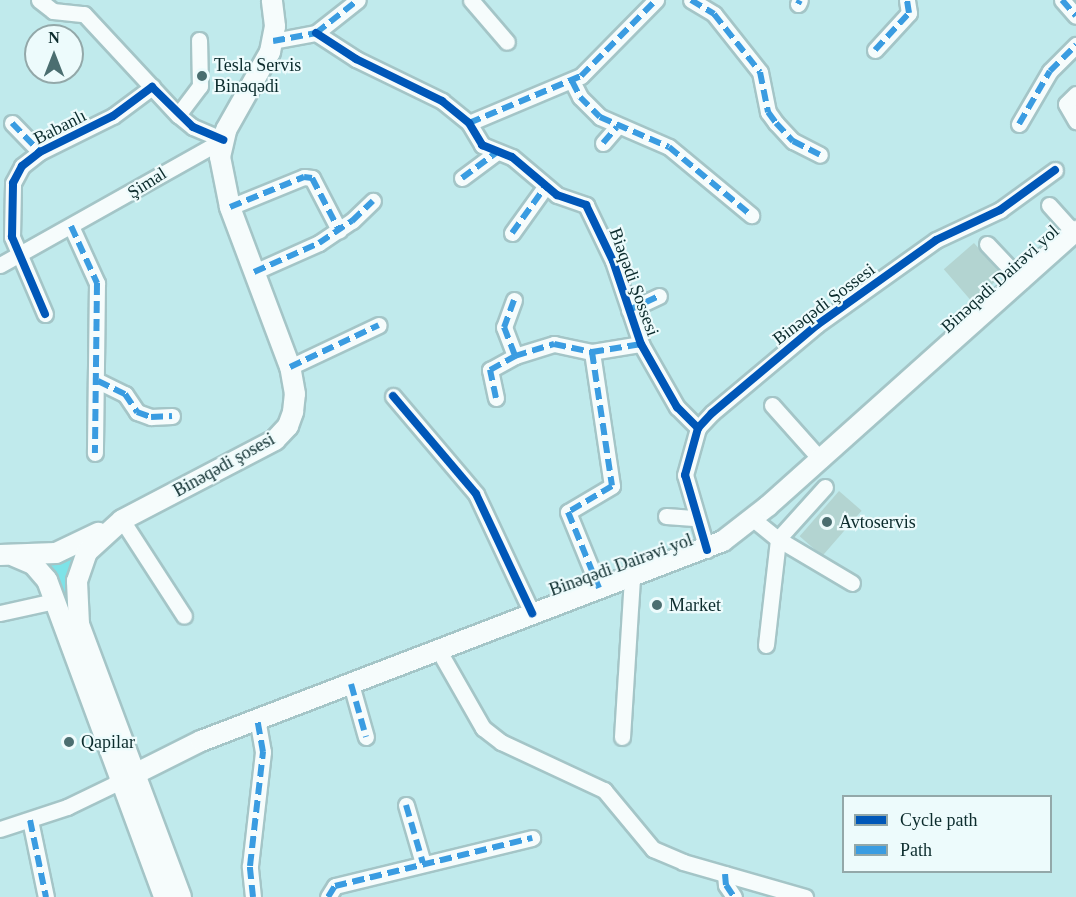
<!DOCTYPE html>
<html>
<head>
<meta charset="utf-8">
<style>
	body { margin:0 }
	#map { position:relative; width:1076px; height:897px; overflow:hidden; background:#c0eaec; font-family:"Times New Roman",serif }
	div>[style] { position:absolute }
	.green>* { inset:0; background:#7de3e8 }
	.building>* { inset:0; background:#b3d4d1; transform-origin:0 0 }
	.roads { filter:drop-shadow(2px 0 #a4c5c7) drop-shadow(-2px 0 #a4c5c7) drop-shadow(0 2px #a4c5c7) drop-shadow(0 -2px #a4c5c7) }
	.minor>* { height:15px; margin:-7.5px; padding:0 7.5px; transform-origin:7.5px; border-radius:7.5px; background:#f6fcfc }
	.major>* { height:20px; margin:-10px; padding:0 10px; transform-origin:10px; border-radius:10px; background:#f6fcfc }
	.quiet>* { height:6px; margin-top:-3px; transform-origin:0; background:repeating-linear-gradient(90deg,#3a9ce1 0 12px,transparent 0 18px) }
	.cycleway>* { height:8px; margin:-4px; padding:0 4px; transform-origin:4px; border-radius:4px; background:#0057b8 }
	.dots>* { width:16px; height:16px; translate:-50% -50%; box-sizing:border-box; border:3px solid #edfbfc; border-radius:50% }
	span { translate:-50% -50%; white-space:nowrap; text-align:center; line-height:1.15; -webkit-text-stroke:4.5px #edfbfc; paint-order:stroke }
	.poi-label { font-size:18px; color:#0c2c2d }
	.left { translate:0 -50%; text-align:left }
	.street-label { font-size:18px; color:#0c2c2d }
	.legend { position:absolute; left:842px; top:795px; width:210px; height:78px; box-sizing:border-box; background:#edfbfc; border:2px solid #93a8a9; margin:0; padding:8px 10px; list-style:none; font-size:18px; color:#0c2c2d }
	.legend li { display:flex; align-items:center; gap:12px; height:30px }
	.legend b { width:30px; border:2px solid #93a8a9 }
	.north { position:absolute; left:24px; top:24px; width:60px; height:60px; box-sizing:border-box; background:#edfbfc; border:2px solid #93a8a9; border-radius:50%; rotate:0deg; font-size:16px; font-weight:700; line-height:24px; text-align:center; color:#0c2c2d }
	.north::after { content:''; display:block; margin:auto; width:21px; height:27px; background:#4b6e70; clip-path:polygon(50% 0,100% 100%,50% 72%,0 100%) }
</style>
</head>
<body>
<div id="map">
	<div class="green">
		<div style="clip-path:polygon(78px 550px,68px 582px,71px 623px,62px 590px,42px 562px)"></div>
	</div>
	<div class="building">
		<div style="left:974px;top:243px;width:43px;height:40px;rotate:49deg"></div>
		<div style="left:839px;top:491px;width:30px;height:60px;rotate:41deg"></div>
	</div>
	<div class="roads">
		<div class="minor">
			<div style="left:39px;top:0;width:18px;rotate:38deg"></div>
			<div style="left:53px;top:11px;width:31px;rotate:6deg"></div>
			<div style="left:84px;top:14px;width:138px;rotate:47.1deg"></div>
			<div style="left:178px;top:115px;width:19px;rotate:39deg"></div>
			<div style="left:193px;top:127px;width:33px;rotate:23deg"></div>
			<div style="left:471px;top:0;width:55px;rotate:49.4deg"></div>
			<div style="left:691px;top:0;width:27px;rotate:31deg"></div>
			<div style="left:714px;top:14px;width:74px;rotate:51.6deg"></div>
			<div style="left:760px;top:72px;width:41px;rotate:78.7deg"></div>
			<div style="left:768px;top:112px;width:14px;rotate:54deg"></div>
			<div style="left:776px;top:123px;width:25px;rotate:47deg"></div>
			<div style="left:793px;top:141px;width:30px;rotate:27deg"></div>
			<div style="left:1062px;top:0;width:21px;rotate:49deg"></div>
			<div style="left:798px;top:4px;width:4px;rotate:-63deg"></div>
			<div style="left:316px;top:33px;width:48px;rotate:33deg"></div>
			<div style="left:356px;top:59px;width:96px;rotate:26deg"></div>
			<div style="left:442px;top:101px;width:35px;rotate:39deg"></div>
			<div style="left:469px;top:123px;width:26px;rotate:59deg"></div>
			<div style="left:482px;top:145px;width:32px;rotate:22deg"></div>
			<div style="left:512px;top:157px;width:59px;rotate:40.2deg"></div>
			<div style="left:557px;top:195px;width:31px;rotate:19deg"></div>
			<div style="left:586px;top:205px;width:62px;rotate:64.3deg"></div>
			<div style="left:613px;top:261px;width:88px;rotate:71.4deg"></div>
			<div style="left:641px;top:344px;width:73px;rotate:60.3deg"></div>
			<div style="left:677px;top:407px;width:30px;rotate:45deg"></div>
			<div style="left:273px;top:41px;width:44px;rotate:-10.5deg"></div>
			<div style="left:316px;top:33px;width:53px;rotate:-38.2deg"></div>
			<div style="left:875px;top:50px;width:50px;rotate:-47.4deg"></div>
			<div style="left:909px;top:13px;width:13px;rotate:-99deg"></div>
			<div style="left:572px;top:81px;width:18px;rotate:63deg"></div>
			<div style="left:580px;top:97px;width:28px;rotate:45deg"></div>
			<div style="left:600px;top:117px;width:75px;rotate:23.5deg"></div>
			<div style="left:669px;top:147px;width:107px;rotate:39.7deg"></div>
			<div style="left:1076px;top:94px;width:14px;rotate:135deg"></div>
			<div style="left:1066px;top:104px;width:20px;rotate:60deg"></div>
			<div style="left:178px;top:115px;width:36px;rotate:-53deg"></div>
			<div style="left:200px;top:86px;width:46px;rotate:-91.2deg"></div>
			<div style="left:12px;top:123px;width:40px;rotate:46deg"></div>
			<div style="left:469px;top:123px;width:121px;rotate:-22.8deg"></div>
			<div style="left:581px;top:76px;width:107px;rotate:-45.4deg"></div>
			<div style="left:1019px;top:124px;width:61px;rotate:-59.7deg"></div>
			<div style="left:1050px;top:71px;width:37px;rotate:-45deg"></div>
			<div style="left:603px;top:143px;width:21px;rotate:-49deg"></div>
			<div style="left:462px;top:178px;width:44px;rotate:-36.6deg"></div>
			<div style="left:1049px;top:205px;width:40px;rotate:48deg"></div>
			<div style="left:230px;top:207px;width:80px;rotate:-22.1deg"></div>
			<div style="left:304px;top:177px;width:8px;rotate:7deg"></div>
			<div style="left:312px;top:178px;width:59px;rotate:62.6deg"></div>
			<div style="left:71px;top:226px;width:63px;rotate:65.5deg"></div>
			<div style="left:97px;top:283px;width:170px;rotate:90.7deg"></div>
			<div style="left:512px;top:233px;width:57px;rotate:-54.3deg"></div>
			<div style="left:987px;top:244px;width:51px;rotate:46.6deg"></div>
			<div style="left:0;top:265px;width:256px;rotate:-29.3deg"></div>
			<div style="left:254px;top:272px;width:71px;rotate:-24deg"></div>
			<div style="left:319px;top:243px;width:40px;rotate:-34deg"></div>
			<div style="left:352px;top:221px;width:29px;rotate:-44deg"></div>
			<div style="left:514px;top:300px;width:29px;rotate:110deg"></div>
			<div style="left:504px;top:327px;width:31px;rotate:69deg"></div>
			<div style="left:629px;top:310px;width:33px;rotate:-25deg"></div>
			<div style="left:45px;top:314px;width:84px;rotate:-113.2deg"></div>
			<div style="left:12px;top:237px;width:54px;rotate:-88.9deg"></div>
			<div style="left:13px;top:183px;width:19px;rotate:-62deg"></div>
			<div style="left:22px;top:166px;width:23px;rotate:-38deg"></div>
			<div style="left:40px;top:152px;width:81px;rotate:-26.3deg"></div>
			<div style="left:113px;top:116px;width:49px;rotate:-36.6deg"></div>
			<div style="left:592px;top:352px;width:135px;rotate:81.5deg"></div>
			<div style="left:612px;top:486px;width:51px;rotate:149.4deg"></div>
			<div style="left:568px;top:512px;width:82px;rotate:67.8deg"></div>
			<div style="left:290px;top:367px;width:98px;rotate:-25.3deg"></div>
			<div style="left:98px;top:381px;width:30px;rotate:26deg"></div>
			<div style="left:125px;top:394px;width:22px;rotate:56deg"></div>
			<div style="left:137px;top:412px;width:15px;rotate:20deg"></div>
			<div style="left:151px;top:417px;width:21px;rotate:-3deg"></div>
			<div style="left:393px;top:396px;width:128px;rotate:49.7deg"></div>
			<div style="left:476px;top:494px;width:132px;rotate:64.8deg"></div>
			<div style="left:496px;top:398px;width:29px;rotate:-102deg"></div>
			<div style="left:490px;top:370px;width:29px;rotate:-29deg"></div>
			<div style="left:515px;top:356px;width:41px;rotate:-17.1deg"></div>
			<div style="left:554px;top:344px;width:39px;rotate:12deg"></div>
			<div style="left:592px;top:352px;width:50px;rotate:-9.3deg"></div>
			<div style="left:772px;top:405px;width:74px;rotate:48.3deg"></div>
			<div style="left:666px;top:516px;width:31px;rotate:4deg"></div>
			<div style="left:753px;top:519px;width:32px;rotate:39deg"></div>
			<div style="left:778px;top:539px;width:86px;rotate:30.7deg"></div>
			<div style="left:122px;top:520px;width:114px;rotate:57.1deg"></div>
			<div style="left:707px;top:550px;width:78px;rotate:-106.3deg"></div>
			<div style="left:685px;top:475px;width:49px;rotate:-74.5deg"></div>
			<div style="left:698px;top:428px;width:21px;rotate:-47deg"></div>
			<div style="left:712px;top:413px;width:137px;rotate:-40deg"></div>
			<div style="left:817px;top:325px;width:146px;rotate:-35.5deg"></div>
			<div style="left:936px;top:240px;width:71px;rotate:-25.1deg"></div>
			<div style="left:1000px;top:210px;width:68px;rotate:-36deg"></div>
			<div style="left:0;top:613px;width:55px;rotate:-12.5deg"></div>
			<div style="left:766px;top:645px;width:107px;rotate:-83.5deg"></div>
			<div style="left:778px;top:539px;width:70px;rotate:-47.9deg"></div>
			<div style="left:439px;top:651px;width:89px;rotate:60.3deg"></div>
			<div style="left:483px;top:728px;width:23px;rotate:38deg"></div>
			<div style="left:501px;top:742px;width:114px;rotate:25deg"></div>
			<div style="left:604px;top:790px;width:77px;rotate:50.3deg"></div>
			<div style="left:653px;top:849px;width:33px;rotate:23deg"></div>
			<div style="left:683px;top:862px;width:127px;rotate:16deg"></div>
			<div style="left:351px;top:684px;width:55px;rotate:74.2deg"></div>
			<div style="left:622px;top:737px;width:160px;rotate:-86.4deg"></div>
			<div style="left:406px;top:805px;width:60px;rotate:73.7deg"></div>
			<div style="left:30px;top:820px;width:79px;rotate:78.3deg"></div>
			<div style="left:0;top:829px;width:71px;rotate:-18.2deg"></div>
			<div style="left:67px;top:807px;width:58px;rotate:-25.7deg"></div>
			<div style="left:725px;top:874px;width:11px;rotate:85deg"></div>
			<div style="left:726px;top:885px;width:14px;rotate:56deg"></div>
			<div style="left:253px;top:897px;width:31px;rotate:-96deg"></div>
			<div style="left:250px;top:866px;width:115px;rotate:-83.5deg"></div>
			<div style="left:263px;top:752px;width:34px;rotate:-100deg"></div>
			<div style="left:328px;top:897px;width:13px;rotate:-58deg"></div>
			<div style="left:335px;top:886px;width:203px;rotate:-13.7deg"></div>
		</div>
		<div class="major">
			<div style="left:0;top:555px;width:56px;rotate:-2deg"></div>
			<div style="left:56px;top:553px;width:47px;rotate:-25.5deg"></div>
			<div style="left:14px;top:556px;width:21px;rotate:23deg"></div>
			<div style="left:33px;top:564px;width:21px;rotate:49deg"></div>
			<div style="left:47px;top:580px;width:338px;rotate:69.7deg"></div>
			<div style="left:119px;top:782px;width:92px;rotate:-26.6deg"></div>
			<div style="left:201px;top:741px;width:559px;rotate:-20.96deg"></div>
			<div style="left:723px;top:541px;width:57px;rotate:-37.9deg"></div>
			<div style="left:768px;top:506px;width:413px;rotate:-41.8deg"></div>
			<div style="left:181px;top:897px;width:291px;rotate:-110.5deg"></div>
			<div style="left:79px;top:624px;width:43px;rotate:-92.7deg"></div>
			<div style="left:77px;top:581px;width:31px;rotate:-71deg"></div>
			<div style="left:87px;top:552px;width:47px;rotate:-42.4deg"></div>
			<div style="left:122px;top:520px;width:173px;rotate:-27.6deg"></div>
			<div style="left:275px;top:440px;width:19px;rotate:-47deg"></div>
			<div style="left:288px;top:426px;width:15px;rotate:-70deg"></div>
			<div style="left:293px;top:412px;width:18px;rotate:-84deg"></div>
			<div style="left:295px;top:394px;width:27px;rotate:-100deg"></div>
			<div style="left:290px;top:367px;width:171px;rotate:-110.6deg"></div>
			<div style="left:230px;top:207px;width:51px;rotate:-101.3deg"></div>
			<div style="left:220px;top:157px;width:28px;rotate:-77deg"></div>
			<div style="left:226px;top:130px;width:90px;rotate:-60.6deg"></div>
			<div style="left:270px;top:52px;width:26px;rotate:-79deg"></div>
			<div style="left:275px;top:26px;width:26px;rotate:-97deg"></div>
		</div>
	</div>
	<div class="quiet">
		<div style="left:691px;top:0;width:27px;rotate:31deg"></div>
		<div style="left:714px;top:14px;width:74px;rotate:51.6deg"></div>
		<div style="left:760px;top:72px;width:41px;rotate:78.7deg"></div>
		<div style="left:768px;top:112px;width:14px;rotate:54deg"></div>
		<div style="left:776px;top:123px;width:25px;rotate:47deg"></div>
		<div style="left:793px;top:141px;width:30px;rotate:27deg"></div>
		<div style="left:1062px;top:0;width:21px;rotate:49deg"></div>
		<div style="left:798px;top:4px;width:4px;rotate:-63deg"></div>
		<div style="left:273px;top:41px;width:44px;rotate:-10.5deg"></div>
		<div style="left:316px;top:33px;width:53px;rotate:-38.2deg"></div>
		<div style="left:875px;top:50px;width:50px;rotate:-47.4deg"></div>
		<div style="left:909px;top:13px;width:13px;rotate:-99deg"></div>
		<div style="left:572px;top:81px;width:18px;rotate:63deg"></div>
		<div style="left:580px;top:97px;width:28px;rotate:45deg"></div>
		<div style="left:600px;top:117px;width:75px;rotate:23.5deg"></div>
		<div style="left:669px;top:147px;width:107px;rotate:39.7deg"></div>
		<div style="left:12px;top:123px;width:40px;rotate:46deg"></div>
		<div style="left:469px;top:123px;width:121px;rotate:-22.8deg"></div>
		<div style="left:581px;top:76px;width:107px;rotate:-45.4deg"></div>
		<div style="left:1019px;top:124px;width:61px;rotate:-59.7deg"></div>
		<div style="left:1050px;top:71px;width:37px;rotate:-45deg"></div>
		<div style="left:603px;top:143px;width:21px;rotate:-49deg"></div>
		<div style="left:462px;top:178px;width:44px;rotate:-36.6deg"></div>
		<div style="left:230px;top:207px;width:80px;rotate:-22.1deg"></div>
		<div style="left:304px;top:177px;width:8px;rotate:7deg"></div>
		<div style="left:312px;top:178px;width:59px;rotate:62.6deg"></div>
		<div style="left:71px;top:226px;width:63px;rotate:65.5deg"></div>
		<div style="left:97px;top:283px;width:170px;rotate:90.7deg"></div>
		<div style="left:512px;top:233px;width:57px;rotate:-54.3deg"></div>
		<div style="left:254px;top:272px;width:71px;rotate:-24deg"></div>
		<div style="left:319px;top:243px;width:40px;rotate:-34deg"></div>
		<div style="left:352px;top:221px;width:29px;rotate:-44deg"></div>
		<div style="left:514px;top:300px;width:29px;rotate:110deg"></div>
		<div style="left:504px;top:327px;width:31px;rotate:69deg"></div>
		<div style="left:629px;top:310px;width:33px;rotate:-25deg"></div>
		<div style="left:592px;top:352px;width:135px;rotate:81.5deg"></div>
		<div style="left:612px;top:486px;width:51px;rotate:149.4deg"></div>
		<div style="left:568px;top:512px;width:82px;rotate:67.8deg"></div>
		<div style="left:290px;top:367px;width:98px;rotate:-25.3deg"></div>
		<div style="left:98px;top:381px;width:30px;rotate:26deg"></div>
		<div style="left:125px;top:394px;width:22px;rotate:56deg"></div>
		<div style="left:137px;top:412px;width:15px;rotate:20deg"></div>
		<div style="left:151px;top:417px;width:21px;rotate:-3deg"></div>
		<div style="left:496px;top:398px;width:29px;rotate:-102deg"></div>
		<div style="left:490px;top:370px;width:29px;rotate:-29deg"></div>
		<div style="left:515px;top:356px;width:41px;rotate:-17.1deg"></div>
		<div style="left:554px;top:344px;width:39px;rotate:12deg"></div>
		<div style="left:592px;top:352px;width:50px;rotate:-9.3deg"></div>
		<div style="left:351px;top:684px;width:55px;rotate:74.2deg"></div>
		<div style="left:406px;top:805px;width:60px;rotate:73.7deg"></div>
		<div style="left:30px;top:820px;width:79px;rotate:78.3deg"></div>
		<div style="left:725px;top:874px;width:11px;rotate:85deg"></div>
		<div style="left:726px;top:885px;width:14px;rotate:56deg"></div>
		<div style="left:253px;top:897px;width:31px;rotate:-96deg"></div>
		<div style="left:250px;top:866px;width:115px;rotate:-83.5deg"></div>
		<div style="left:263px;top:752px;width:34px;rotate:-100deg"></div>
		<div style="left:328px;top:897px;width:13px;rotate:-58deg"></div>
		<div style="left:335px;top:886px;width:203px;rotate:-13.7deg"></div>
	</div>
	<div class="cycleway">
		<div style="left:316px;top:33px;width:48px;rotate:33deg"></div>
		<div style="left:356px;top:59px;width:96px;rotate:26deg"></div>
		<div style="left:442px;top:101px;width:35px;rotate:39deg"></div>
		<div style="left:469px;top:123px;width:26px;rotate:59deg"></div>
		<div style="left:482px;top:145px;width:32px;rotate:22deg"></div>
		<div style="left:512px;top:157px;width:59px;rotate:40.2deg"></div>
		<div style="left:557px;top:195px;width:31px;rotate:19deg"></div>
		<div style="left:586px;top:205px;width:62px;rotate:64.3deg"></div>
		<div style="left:613px;top:261px;width:88px;rotate:71.4deg"></div>
		<div style="left:641px;top:344px;width:73px;rotate:60.3deg"></div>
		<div style="left:677px;top:407px;width:30px;rotate:45deg"></div>
		<div style="left:45px;top:314px;width:84px;rotate:-113.2deg"></div>
		<div style="left:12px;top:237px;width:54px;rotate:-88.9deg"></div>
		<div style="left:13px;top:183px;width:19px;rotate:-62deg"></div>
		<div style="left:22px;top:166px;width:23px;rotate:-38deg"></div>
		<div style="left:40px;top:152px;width:81px;rotate:-26.3deg"></div>
		<div style="left:113px;top:116px;width:49px;rotate:-36.6deg"></div>
		<div style="left:152px;top:87px;width:57px;rotate:44.3deg"></div>
		<div style="left:193px;top:127px;width:33px;rotate:23deg"></div>
		<div style="left:393px;top:396px;width:128px;rotate:49.7deg"></div>
		<div style="left:476px;top:494px;width:132px;rotate:64.8deg"></div>
		<div style="left:707px;top:550px;width:78px;rotate:-106.3deg"></div>
		<div style="left:685px;top:475px;width:49px;rotate:-74.5deg"></div>
		<div style="left:698px;top:428px;width:21px;rotate:-47deg"></div>
		<div style="left:712px;top:413px;width:137px;rotate:-40deg"></div>
		<div style="left:817px;top:325px;width:146px;rotate:-35.5deg"></div>
		<div style="left:936px;top:240px;width:71px;rotate:-25.1deg"></div>
		<div style="left:1000px;top:210px;width:68px;rotate:-36deg"></div>
	</div>
	<div class="dots">
		<div style="left:202px;top:76px;background:#4b6e70"></div>
		<div style="left:827px;top:522px;background:#4b6e70"></div>
		<div style="left:657px;top:605px;background:#4b6e70"></div>
		<div style="left:69px;top:742px;background:#4b6e70"></div>
	</div>
	<div class="poi-label">
		<span class="left" style="left:214px;top:76px">Tesla Servis<br>Binəqədi</span>
		<span class="left" style="left:839px;top:522px">Avtoservis</span>
		<span class="left" style="left:669px;top:605px">Market</span>
		<span class="left" style="left:81px;top:742px">Qapilar</span>
	</div>
	<div class="street-label">
		<span style="left:60px;top:127px;rotate:-27deg">Babanlı</span>
		<span style="left:147px;top:183px;rotate:-32deg">Şimal</span>
		<span style="left:1000px;top:279px;rotate:-42deg">Binəqədi Dairəvi yol</span>
		<span style="left:634px;top:282px;rotate:70deg">Biəqədi Şossesi</span>
		<span style="left:824px;top:304px;rotate:-37deg">Binəqədi Şossesi</span>
		<span style="left:224px;top:465px;rotate:-29deg">Binəqədi şosesi</span>
		<span style="left:621px;top:565px;rotate:-20deg">Binəqədi Dairəvi yol</span>
	</div>
	<ul class="legend">
	<li><b style="height:8px;background:#0057b8"></b>Cycle path</li>
	<li><b style="height:8px;background:#3a9ce1"></b>Path</li>
	</ul>
	<div class="north">N</div>
</div>
</body>
</html>
